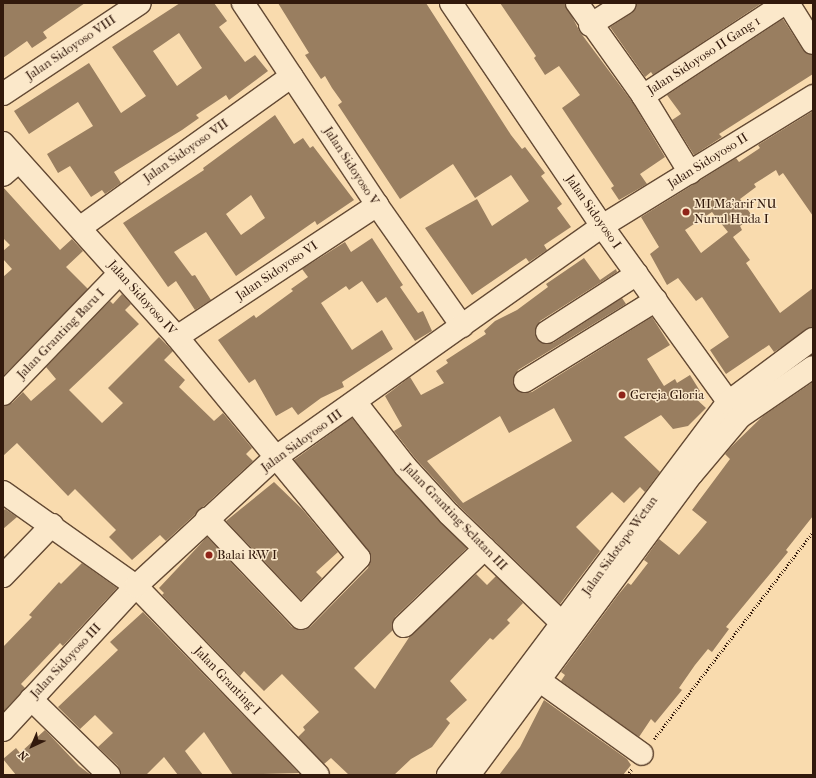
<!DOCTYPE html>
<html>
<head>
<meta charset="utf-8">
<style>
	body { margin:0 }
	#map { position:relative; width:816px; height:778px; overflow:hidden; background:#f9dbae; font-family:"IM FELL French Canon",serif }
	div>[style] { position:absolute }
	.building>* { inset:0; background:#997e60 }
	.path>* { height:2.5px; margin-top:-1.25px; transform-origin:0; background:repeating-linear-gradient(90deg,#32190c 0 1px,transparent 0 3px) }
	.roads { filter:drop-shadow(1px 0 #644a34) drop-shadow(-1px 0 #644a34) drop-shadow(0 1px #644a34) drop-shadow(0 -1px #644a34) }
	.minor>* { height:22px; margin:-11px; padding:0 11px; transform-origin:11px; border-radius:11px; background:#fbe8ca }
	.dots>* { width:11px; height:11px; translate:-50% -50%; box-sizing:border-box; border:2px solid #fbe8ca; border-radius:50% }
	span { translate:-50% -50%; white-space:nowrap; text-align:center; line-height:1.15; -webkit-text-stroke:3px #fbe8ca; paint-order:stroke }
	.street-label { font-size:13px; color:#32190c }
	.poi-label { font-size:13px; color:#32190c }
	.left { translate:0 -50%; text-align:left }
	.frame { position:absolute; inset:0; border:4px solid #32190c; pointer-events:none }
	.north { position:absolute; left:12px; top:726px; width:40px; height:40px; -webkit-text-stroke:3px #fbe8ca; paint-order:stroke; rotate:224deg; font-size:11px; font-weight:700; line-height:16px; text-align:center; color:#32190c }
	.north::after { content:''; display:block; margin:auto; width:14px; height:18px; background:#32190c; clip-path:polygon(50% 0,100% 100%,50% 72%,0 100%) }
</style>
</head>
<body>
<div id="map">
	<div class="building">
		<div style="clip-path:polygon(3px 3px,85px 3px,43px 32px,47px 38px,32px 48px,27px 41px,3px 58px)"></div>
		<div style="clip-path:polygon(evenodd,180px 3px,214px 3px,227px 21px,219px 27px,245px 62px,255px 55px,268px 71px,229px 100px,226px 95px,196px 115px,199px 118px,182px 130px,114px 172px,121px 183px,105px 194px,102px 190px,91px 197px,70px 166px,58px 173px,47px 154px,93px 126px,78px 102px,29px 134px,14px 111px,89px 63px,121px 113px,146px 96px,112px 47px,180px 3px,179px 33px,202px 68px,177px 86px,153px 51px,179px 33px)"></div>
		<div style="clip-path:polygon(278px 3px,426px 3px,511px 135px,522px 149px,525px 147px,545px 173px,541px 176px,562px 204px,557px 208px,571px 227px,544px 245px,547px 250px,529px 262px,526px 258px,472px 295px,425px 228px,477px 199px,492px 226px,529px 201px,511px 175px,475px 198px,453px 164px,400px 199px,338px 105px,342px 102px,332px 88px,325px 76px,321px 79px,305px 55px,309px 53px)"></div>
		<div style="clip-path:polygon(500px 3px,565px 3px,580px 32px,633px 103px,665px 157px,640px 174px,647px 184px,619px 200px,611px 188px,614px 186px,562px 108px,580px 95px,559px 66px,545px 75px,534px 58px,536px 56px)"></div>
		<div style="clip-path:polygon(637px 3px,762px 3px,653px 75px,651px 72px,645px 77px,610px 27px,632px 13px)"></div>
		<div style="clip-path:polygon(783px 19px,803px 50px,813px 55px,813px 74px,719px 134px,722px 137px,694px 155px,672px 120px,681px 114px,667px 95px)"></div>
		<div style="clip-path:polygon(evenodd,813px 111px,813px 216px,783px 173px,779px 176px,776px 170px,754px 184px,756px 187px,740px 199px,753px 217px,740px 226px,742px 230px,733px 237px,750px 260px,746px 263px,780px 313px,813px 288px,813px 327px,774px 352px,769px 345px,726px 374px,710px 350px,729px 337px,702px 297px,696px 301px,678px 278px,667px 285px,650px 254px,659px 247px,641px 217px,736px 158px,739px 162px,760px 148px,758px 145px,813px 111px,712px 212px,728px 232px,701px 253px,685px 230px,712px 212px)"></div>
		<div style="clip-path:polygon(evenodd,275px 115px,294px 144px,303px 138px,310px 148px,313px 146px,354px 200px,317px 225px,315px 221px,236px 276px,206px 232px,174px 252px,192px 276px,195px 275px,211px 300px,195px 310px,176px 281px,168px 287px,123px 223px,204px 170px,203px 168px,275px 115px,251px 195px,265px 218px,241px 235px,226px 214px,251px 195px)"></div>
		<div style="clip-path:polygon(3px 187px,60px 250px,72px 239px,83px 251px,66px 267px,88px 289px,3px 376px,3px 277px,12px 269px,3px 259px,3px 251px,10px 245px,3px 238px)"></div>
		<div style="clip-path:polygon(372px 238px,403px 285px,400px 287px,418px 313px,423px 311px,432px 331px,415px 341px,386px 297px,377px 303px,362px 281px,349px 290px,346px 286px,321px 303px,352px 350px,382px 330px,393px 349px,342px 382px,344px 387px,321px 398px,298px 415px,292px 407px,276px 416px,255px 379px,249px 383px,218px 340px,254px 315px,256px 318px,293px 291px,291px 289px,308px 277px,302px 269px,345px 242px,351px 252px)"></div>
		<div style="clip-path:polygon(evenodd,584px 258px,600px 280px,616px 269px,617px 272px,540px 321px,535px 332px,537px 339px,542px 343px,553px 343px,622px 298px,626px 304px,518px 370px,513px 381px,515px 388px,525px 393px,532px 392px,652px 317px,670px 345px,647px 359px,664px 386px,675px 379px,677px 383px,690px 375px,700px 391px,693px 396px,706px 408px,688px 426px,673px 429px,661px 415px,624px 437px,660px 472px,645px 492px,640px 487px,624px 503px,612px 492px,576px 527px,600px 551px,560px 604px,458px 505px,415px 458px,394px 431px,402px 426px,385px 396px,410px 377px,421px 395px,444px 383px,436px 371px,448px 363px,446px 360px,486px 334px,484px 331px,495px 321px,517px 310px,548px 287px,546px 284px,584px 258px,554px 408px,572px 441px,463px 503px,427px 461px,500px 416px,509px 433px,554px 408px)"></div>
		<div style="clip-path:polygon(122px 294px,131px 304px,125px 310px,139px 324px,69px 390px,102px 423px,123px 403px,108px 388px,159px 337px,173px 351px,164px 360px,185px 380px,179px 387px,214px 421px,223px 413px,252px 448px,246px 454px,253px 461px,166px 541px,160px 535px,132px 560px,109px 537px,116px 530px,75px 489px,68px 496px,17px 443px,3px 456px,3px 406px,12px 403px,23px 392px,31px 401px,56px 379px,46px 367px,110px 301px,113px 304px)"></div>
		<div style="clip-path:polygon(813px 382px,813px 516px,786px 550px,788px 552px,726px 627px,729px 629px,712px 652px,708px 649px,695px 665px,679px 688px,682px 690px,655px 723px,651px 719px,639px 737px,561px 681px,565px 675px,561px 672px,618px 595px,628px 583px,631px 585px,648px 563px,644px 560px,659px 539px,679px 555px,698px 533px,707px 522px,692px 510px,730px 459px,725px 454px,731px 447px,763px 416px)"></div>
		<div style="clip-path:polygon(352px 418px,396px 474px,467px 548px,395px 617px,393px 630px,354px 668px,375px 689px,410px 636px,476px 574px,487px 585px,496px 576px,523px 603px,507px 620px,510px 623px,493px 640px,490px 638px,450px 681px,467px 700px,446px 719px,450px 723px,432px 747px,411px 759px,394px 775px,349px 775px,331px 758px,324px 764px,298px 737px,305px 730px,303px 727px,319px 712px,282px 674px,264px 691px,244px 671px,240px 676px,162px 595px,164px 593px,159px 588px,207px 537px,292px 627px,304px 630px,310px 627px,368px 568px,371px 556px,294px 460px)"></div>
		<div style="clip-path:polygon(274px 482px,303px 510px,338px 552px,316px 572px,322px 578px,301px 600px,226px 521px)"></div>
		<div style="clip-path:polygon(5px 509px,17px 517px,3px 529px,3px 511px)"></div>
		<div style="clip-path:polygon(82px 563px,117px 588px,63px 646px,60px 643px,21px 684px,25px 688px,3px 712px,3px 647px,32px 617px,29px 615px,59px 582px,61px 584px)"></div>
		<div style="clip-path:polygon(143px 612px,299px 773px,233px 775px,204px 732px,185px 751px,203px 775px,178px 775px,164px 757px,146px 775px,121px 775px,118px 766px,98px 747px,113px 733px,95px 715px,80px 729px,58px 707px,118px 650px,110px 642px)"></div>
		<div style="clip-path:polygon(544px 700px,627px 759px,631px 765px,623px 775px,499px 775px,520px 747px)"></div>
		<div style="clip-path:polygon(45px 730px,79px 766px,91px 775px,16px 775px,3px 759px,16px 748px,20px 753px)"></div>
	</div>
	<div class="path">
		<div style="left:654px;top:739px;width:261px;rotate:-52.5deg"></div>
		<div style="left:627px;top:775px;width:8px;rotate:-50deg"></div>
	</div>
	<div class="roads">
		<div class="minor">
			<div style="left:243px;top:3px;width:242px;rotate:56.4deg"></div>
			<div style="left:377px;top:205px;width:148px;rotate:54.9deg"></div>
			<div style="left:451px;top:3px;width:269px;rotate:55.9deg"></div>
			<div style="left:602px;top:226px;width:231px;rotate:54.3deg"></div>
			<div style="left:577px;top:3px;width:114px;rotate:54.6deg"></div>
			<div style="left:643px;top:96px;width:90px;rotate:58.6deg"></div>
			<div style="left:788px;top:3px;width:47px;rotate:58deg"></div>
			<div style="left:590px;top:25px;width:41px;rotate:-32.2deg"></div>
			<div style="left:3px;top:94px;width:164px;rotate:-33.6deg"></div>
			<div style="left:643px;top:96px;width:170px;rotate:-33.2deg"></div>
			<div style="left:3px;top:143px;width:261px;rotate:48.1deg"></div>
			<div style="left:177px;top:337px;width:286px;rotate:50.5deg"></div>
			<div style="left:359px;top:558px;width:83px;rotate:134deg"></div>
			<div style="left:301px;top:618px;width:137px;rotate:-133.5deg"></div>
			<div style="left:3px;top:175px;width:21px;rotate:-41deg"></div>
			<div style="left:81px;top:227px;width:259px;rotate:-35.6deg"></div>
			<div style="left:547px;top:332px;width:107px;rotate:-32.8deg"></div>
			<div style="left:177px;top:337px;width:240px;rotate:-33.4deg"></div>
			<div style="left:525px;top:381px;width:154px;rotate:-31.7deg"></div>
			<div style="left:3px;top:394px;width:167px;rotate:-46deg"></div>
			<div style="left:356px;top:403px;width:80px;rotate:52.1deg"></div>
			<div style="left:405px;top:466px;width:65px;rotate:47.5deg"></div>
			<div style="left:449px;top:514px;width:158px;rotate:44deg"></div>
			<div style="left:3px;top:492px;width:163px;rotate:35.3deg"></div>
			<div style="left:136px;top:586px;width:262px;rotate:46.1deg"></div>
			<div style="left:3px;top:576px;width:71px;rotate:-46.1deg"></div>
			<div style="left:404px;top:626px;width:112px;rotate:-43.9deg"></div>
			<div style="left:540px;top:681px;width:125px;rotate:35.6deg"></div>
			<div style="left:31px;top:699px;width:109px;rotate:44.3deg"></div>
			<div style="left:3px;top:730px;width:196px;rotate:-47.3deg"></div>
			<div style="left:136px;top:586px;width:190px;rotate:-42.7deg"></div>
			<div style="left:276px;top:457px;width:400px;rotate:-35.3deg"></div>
			<div style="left:602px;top:226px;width:248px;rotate:-31.6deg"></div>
			<div style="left:448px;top:775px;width:465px;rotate:-53.1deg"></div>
			<div style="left:727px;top:403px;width:107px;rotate:-36.7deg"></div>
			<div style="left:469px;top:775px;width:375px;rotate:-53.5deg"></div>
			<div style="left:692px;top:474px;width:75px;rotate:-49.9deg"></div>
			<div style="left:740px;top:417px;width:88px;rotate:-34.4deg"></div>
		</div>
	</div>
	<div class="dots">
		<div style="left:686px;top:212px;background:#8f2418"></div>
		<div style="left:622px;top:395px;background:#8f2418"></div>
		<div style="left:209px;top:555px;background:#8f2418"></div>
	</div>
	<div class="street-label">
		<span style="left:71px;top:48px;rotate:-34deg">Jalan Sidoyoso VIII</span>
		<span style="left:704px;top:56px;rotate:-33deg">Jalan Sidoyoso II Gang 1</span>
		<span style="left:186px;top:151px;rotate:-35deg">Jalan Sidoyoso VII</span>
		<span style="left:708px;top:161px;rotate:-32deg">Jalan Sidoyoso II</span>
		<span style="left:351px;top:166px;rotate:57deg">Jalan Sidoyoso V</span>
		<span style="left:593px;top:212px;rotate:55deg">Jalan Sidoyoso I</span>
		<span style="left:277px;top:271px;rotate:-34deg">Jalan Sidoyoso VI</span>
		<span style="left:142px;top:298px;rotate:48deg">Jalan Sidoyoso IV</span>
		<span style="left:61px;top:334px;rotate:-46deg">Jalan Granting Baru I</span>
		<span style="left:302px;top:441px;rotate:-36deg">Jalan Sidoyoso III</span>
		<span style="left:455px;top:517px;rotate:46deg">Jalan Granting Selatan III</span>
		<span style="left:620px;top:546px;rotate:-54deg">Jalan Sidotopo Wetan</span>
		<span style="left:66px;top:661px;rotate:-47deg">Jalan Sidoyoso III</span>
		<span style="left:227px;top:681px;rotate:46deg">Jalan Granting I</span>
	</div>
	<div class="poi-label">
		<span class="left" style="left:694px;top:212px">MI Ma'arif NU<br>Nurul Huda I</span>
		<span class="left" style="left:630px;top:395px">Gereja Gloria</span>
		<span class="left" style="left:217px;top:555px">Balai RW I</span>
	</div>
	<div class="frame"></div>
	<div class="north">N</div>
</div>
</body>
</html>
